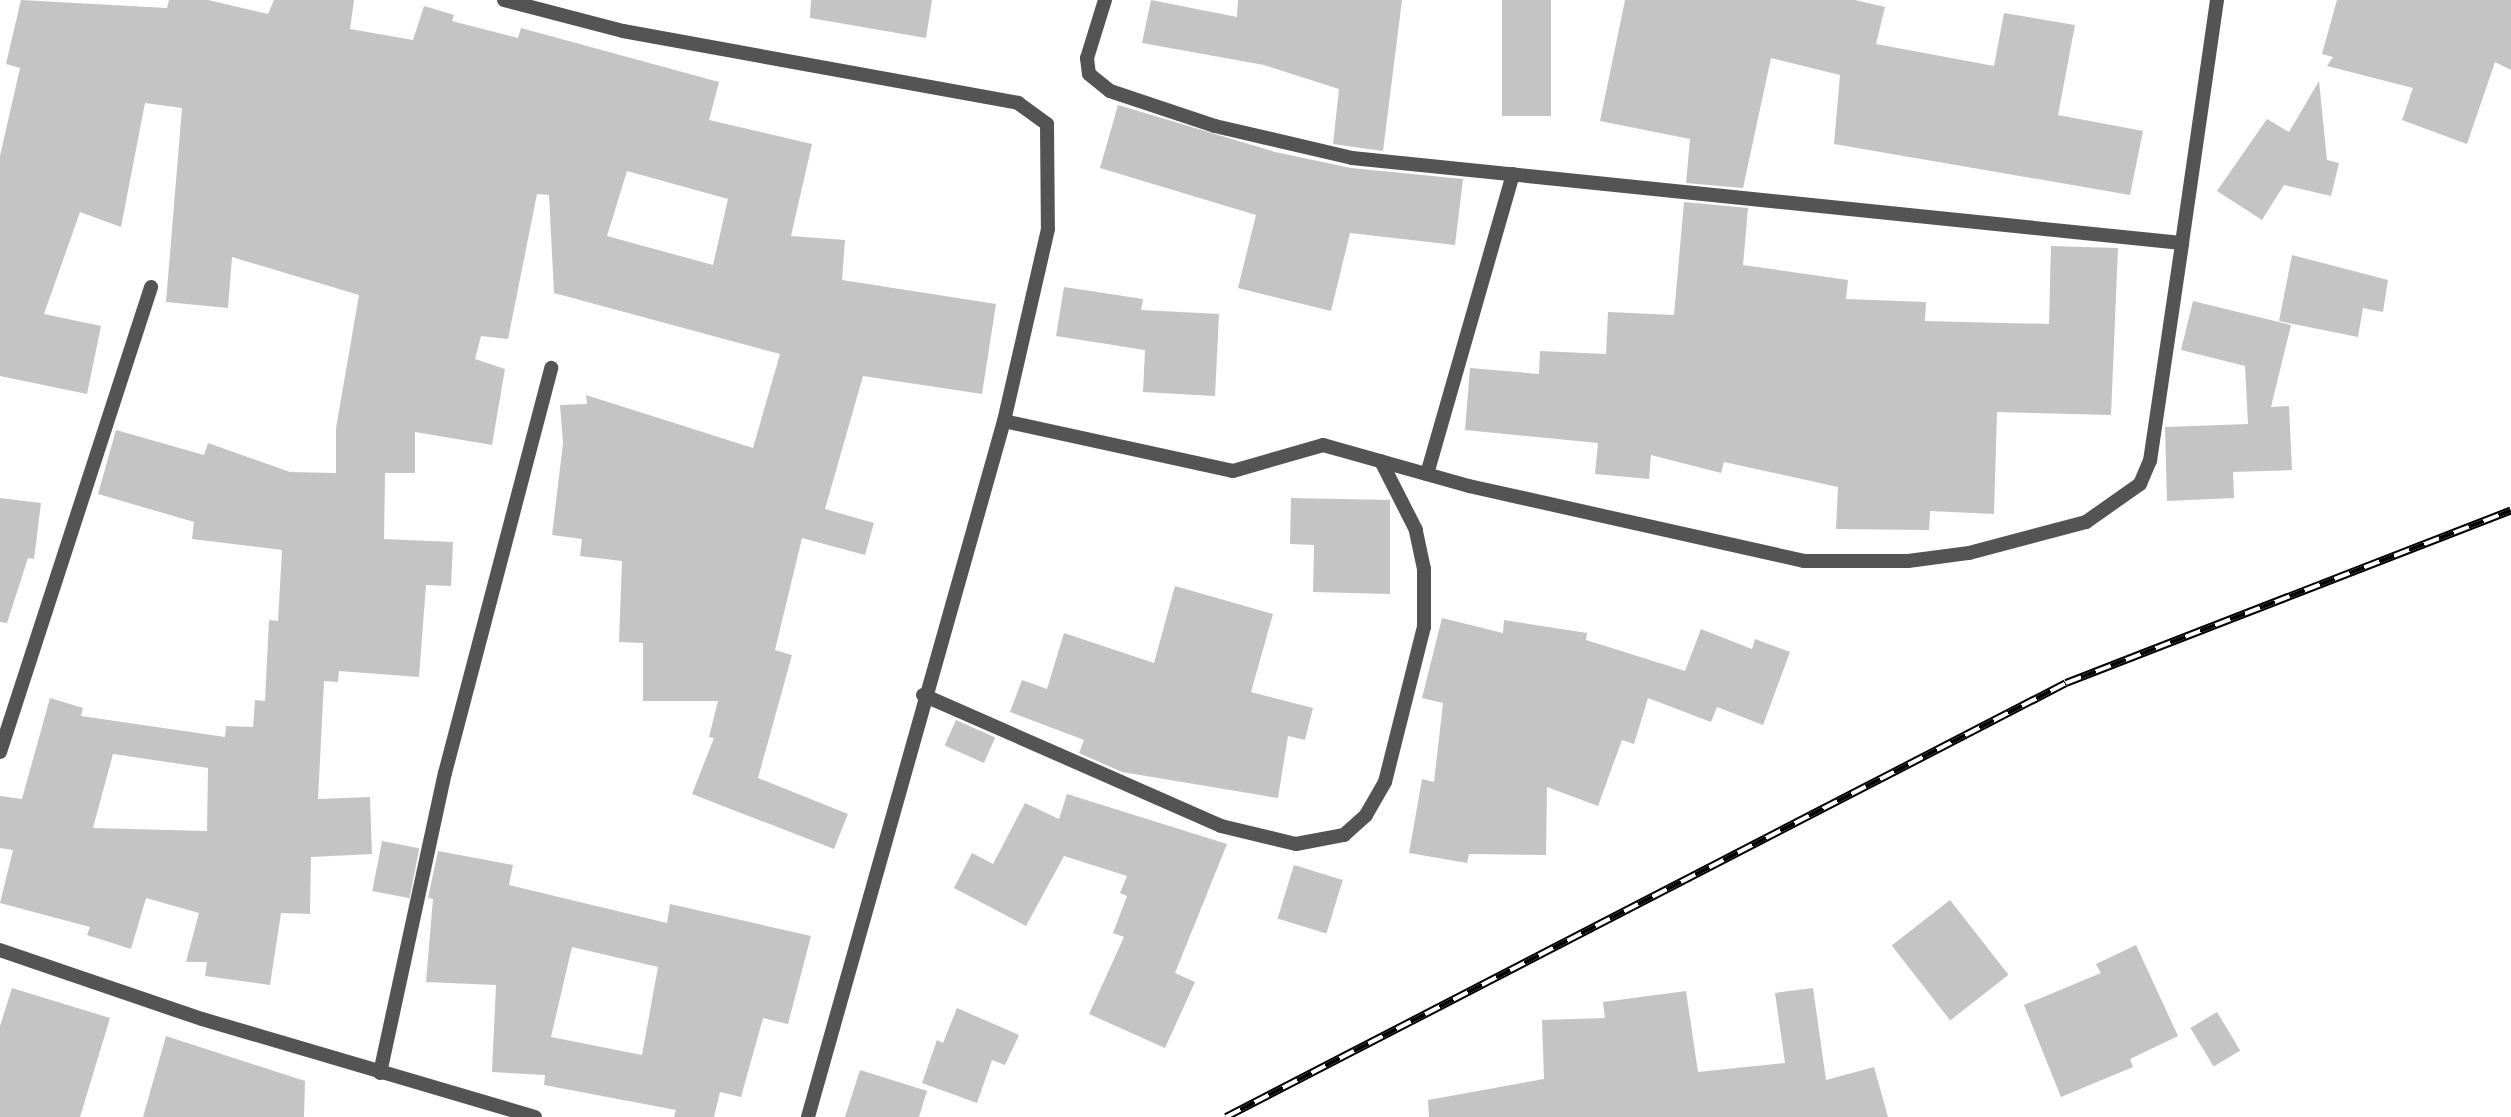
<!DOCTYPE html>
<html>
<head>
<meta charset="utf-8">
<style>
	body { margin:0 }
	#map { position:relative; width:2511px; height:1117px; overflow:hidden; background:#fff; font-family:Cabin,sans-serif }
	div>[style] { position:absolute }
	.building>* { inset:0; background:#c4c4c4; transform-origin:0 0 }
	.minor>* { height:14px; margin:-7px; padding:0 7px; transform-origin:7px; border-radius:7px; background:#545454 }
	.rail>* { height:8px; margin-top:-4px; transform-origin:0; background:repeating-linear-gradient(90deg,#fff 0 16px,#000 0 32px); box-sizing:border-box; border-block:2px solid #000 }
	span { translate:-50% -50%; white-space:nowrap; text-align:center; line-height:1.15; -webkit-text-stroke:5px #fff; paint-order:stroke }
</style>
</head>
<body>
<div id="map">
	<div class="building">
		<div style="clip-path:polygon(evenodd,21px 0,167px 8px,169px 0,208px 0,268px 14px,274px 0,354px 0,350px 29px,413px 40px,424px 6px,454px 15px,452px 21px,518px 38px,521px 28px,719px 82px,709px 120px,812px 144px,791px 236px,845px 240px,842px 280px,996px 304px,982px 394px,863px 376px,825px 509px,874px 523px,865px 555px,802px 538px,775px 650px,792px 655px,758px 778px,848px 814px,834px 849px,692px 794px,714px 738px,709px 737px,718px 701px,643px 701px,643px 643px,619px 642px,622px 561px,580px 556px,582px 539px,552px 535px,563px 443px,560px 405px,587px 404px,586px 395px,753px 448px,780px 354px,554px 293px,549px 195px,537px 194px,508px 339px,481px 336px,475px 359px,505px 369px,492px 445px,415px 432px,415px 473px,385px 473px,384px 539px,453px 542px,451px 586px,426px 585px,419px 677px,339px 671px,338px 682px,324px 681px,318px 799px,370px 797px,372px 854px,311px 857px,310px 914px,281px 913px,270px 985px,205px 976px,207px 962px,186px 962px,199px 913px,146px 898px,131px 949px,87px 935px,90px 927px,0 903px,13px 850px,0 848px,0 796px,22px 799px,50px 698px,83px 708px,81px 716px,225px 737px,226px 726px,253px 727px,255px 700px,265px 701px,269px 620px,278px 621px,282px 550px,192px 539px,194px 522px,98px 494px,116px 430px,204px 455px,208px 443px,290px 472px,336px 473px,336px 428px,359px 295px,232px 257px,228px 308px,166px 302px,182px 108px,145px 103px,121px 227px,80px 212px,44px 314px,101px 326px,87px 394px,0 376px,0 156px,20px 68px,6px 64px,21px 0,627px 171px,728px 199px,713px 265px,607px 236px,627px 171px,21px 0,113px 754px,208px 768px,207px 831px,93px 828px,113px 754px)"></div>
		<div style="clip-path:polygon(811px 0,932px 0,926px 38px,810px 18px)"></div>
		<div style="clip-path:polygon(1151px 0,1237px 17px,1238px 0,1402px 0,1383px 151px,1333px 144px,1339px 89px,1264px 65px,1142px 43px)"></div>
		<div style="left:1502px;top:0;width:49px;height:116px"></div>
		<div style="clip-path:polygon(1625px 0,1855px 0,1885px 7px,1876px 44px,1994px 66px,2004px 13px,2075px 25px,2058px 115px,2143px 131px,2130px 195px,1834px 144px,1840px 75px,1771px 58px,1743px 188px,1686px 183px,1690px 139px,1600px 121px)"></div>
		<div style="clip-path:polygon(2337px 0,2511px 0,2511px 70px,2495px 62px,2467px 144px,2402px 120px,2413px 88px,2327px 66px,2333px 57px,2322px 54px)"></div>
		<div style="clip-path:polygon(2319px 81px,2327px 160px,2339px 163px,2331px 196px,2284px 185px,2262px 220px,2217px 191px,2267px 119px,2289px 132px)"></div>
		<div style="clip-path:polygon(1118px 105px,1275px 152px,1351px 168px,1463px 179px,1455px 245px,1350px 233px,1331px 311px,1238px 288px,1256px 215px,1100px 168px)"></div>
		<div style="clip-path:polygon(1684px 202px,1748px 208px,1743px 265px,1848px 280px,1846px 299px,1926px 302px,1925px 321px,2049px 324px,2051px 246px,2118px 248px,2111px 415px,1997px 412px,1994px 514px,1930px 511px,1929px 530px,1836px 529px,1838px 487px,1724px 462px,1721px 473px,1651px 455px,1649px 479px,1595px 474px,1598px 443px,1465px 430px,1470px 368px,1539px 374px,1540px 351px,1606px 354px,1608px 312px,1674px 315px)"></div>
		<div style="clip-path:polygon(2292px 255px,2388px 280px,2383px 312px,2363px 308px,2358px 337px,2279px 321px)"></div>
		<div style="clip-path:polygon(1064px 287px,1143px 299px,1141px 310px,1219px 314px,1215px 396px,1143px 392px,1145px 350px,1056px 336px)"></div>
		<div style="clip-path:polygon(2193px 301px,2291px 325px,2271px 407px,2289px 406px,2292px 470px,2233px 472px,2234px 498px,2167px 501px,2165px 427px,2248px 424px,2245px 366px,2181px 350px)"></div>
		<div style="clip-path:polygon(0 498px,41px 503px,34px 559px,28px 558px,7px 623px,0 622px)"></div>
		<div style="clip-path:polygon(1291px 498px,1390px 500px,1390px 594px,1313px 592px,1314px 545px,1290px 544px)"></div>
		<div style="clip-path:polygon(1175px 586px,1273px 614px,1251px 692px,1313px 708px,1305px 740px,1288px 736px,1278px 798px,1122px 772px,1079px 753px,1084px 740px,1010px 712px,1022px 680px,1047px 689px,1064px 633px,1154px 663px)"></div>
		<div style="clip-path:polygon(1442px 618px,1503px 633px,1504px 620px,1587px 633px,1586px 640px,1685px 671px,1701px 629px,1752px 649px,1755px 639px,1790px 652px,1763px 725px,1717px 707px,1711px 722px,1648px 698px,1634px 744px,1622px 740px,1598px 806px,1547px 787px,1546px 855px,1469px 854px,1467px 863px,1409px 853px,1422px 779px,1434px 782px,1443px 703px,1422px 698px)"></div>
		<div style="left:956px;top:720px;width:43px;height:28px;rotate:24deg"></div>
		<div style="clip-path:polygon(1067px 794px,1227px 844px,1175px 973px,1195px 982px,1165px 1048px,1089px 1014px,1124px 937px,1113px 933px,1127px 896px,1120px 893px,1127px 876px,1064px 856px,1026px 926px,954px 888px,972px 853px,993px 864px,1025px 803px,1059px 819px)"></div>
		<div style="left:382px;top:841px;width:38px;height:51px;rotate:11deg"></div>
		<div style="clip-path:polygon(evenodd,438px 851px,513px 865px,509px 885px,667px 923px,670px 904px,811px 936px,788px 1024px,763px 1018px,741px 1097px,720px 1092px,714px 1117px,674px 1117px,676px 1110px,544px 1085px,545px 1075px,492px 1072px,496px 985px,426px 982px,433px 899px,428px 898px,438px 851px,572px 947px,658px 967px,642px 1055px,551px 1037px,572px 947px)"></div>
		<div style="left:1294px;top:865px;width:51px;height:56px;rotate:17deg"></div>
		<div style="left:1950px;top:900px;width:95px;height:74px;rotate:52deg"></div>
		<div style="clip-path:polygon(2136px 945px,2178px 1036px,2130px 1059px,2133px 1067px,2061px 1097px,2024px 1005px,2101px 973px,2096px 964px)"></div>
		<div style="clip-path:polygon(12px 988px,110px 1018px,80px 1117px,0 1117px,0 1026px)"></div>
		<div style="clip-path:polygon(1813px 988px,1826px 1080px,1874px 1067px,1888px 1117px,1429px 1117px,1428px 1100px,1544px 1079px,1542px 1020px,1605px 1018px,1603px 1002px,1686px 991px,1698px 1072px,1785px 1063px,1775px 993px)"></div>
		<div style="clip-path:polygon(957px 1008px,1019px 1035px,1005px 1065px,992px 1060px,977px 1103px,922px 1083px,937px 1040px,943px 1043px)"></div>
		<div style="left:2217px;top:1012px;width:45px;height:31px;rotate:59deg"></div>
		<div style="clip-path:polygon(166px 1036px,305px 1081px,304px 1117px,143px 1117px)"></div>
		<div style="clip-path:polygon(860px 1070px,927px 1091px,919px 1117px,845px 1117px)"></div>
	</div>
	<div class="minor">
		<div style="left:504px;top:0;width:123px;rotate:14.6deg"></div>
		<div style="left:623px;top:31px;width:402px;rotate:10.3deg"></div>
		<div style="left:1018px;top:103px;width:36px;rotate:36deg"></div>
		<div style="left:1047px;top:124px;width:105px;rotate:89.5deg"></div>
		<div style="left:1048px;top:229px;width:197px;rotate:102.9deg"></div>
		<div style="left:1004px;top:421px;width:723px;rotate:105.73deg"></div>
		<div style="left:1105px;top:0;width:61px;rotate:107.2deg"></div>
		<div style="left:1087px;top:58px;width:16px;rotate:83deg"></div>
		<div style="left:1089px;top:74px;width:27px;rotate:39deg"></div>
		<div style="left:1110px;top:91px;width:111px;rotate:18.4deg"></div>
		<div style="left:1215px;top:126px;width:141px;rotate:13.1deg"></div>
		<div style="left:1352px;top:158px;width:834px;rotate:5.85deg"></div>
		<div style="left:2182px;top:243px;width:246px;rotate:-81.8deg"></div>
		<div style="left:1004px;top:421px;width:234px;rotate:12.3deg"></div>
		<div style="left:1233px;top:471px;width:94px;rotate:-16.1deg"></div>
		<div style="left:1323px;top:445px;width:152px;rotate:15.7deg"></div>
		<div style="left:1469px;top:486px;width:343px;rotate:12.6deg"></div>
		<div style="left:1804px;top:561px;width:104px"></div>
		<div style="left:1908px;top:561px;width:62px;rotate:-7.5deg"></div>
		<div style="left:1969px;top:553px;width:121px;rotate:-14.8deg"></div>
		<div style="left:2086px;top:522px;width:66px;rotate:-35.1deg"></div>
		<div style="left:2140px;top:484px;width:25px;rotate:-67deg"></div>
		<div style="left:2150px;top:461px;width:220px;rotate:-81.6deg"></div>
		<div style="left:1427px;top:474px;width:312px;rotate:-74deg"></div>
		<div style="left:923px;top:695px;width:326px;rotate:23.7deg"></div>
		<div style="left:1221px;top:826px;width:77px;rotate:13.5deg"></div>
		<div style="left:1296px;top:844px;width:49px;rotate:-10.6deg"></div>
		<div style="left:1344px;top:835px;width:30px;rotate:-42deg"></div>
		<div style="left:1366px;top:815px;width:38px;rotate:-60deg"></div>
		<div style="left:1385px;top:782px;width:160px;rotate:-75.9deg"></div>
		<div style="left:1424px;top:627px;width:58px;rotate:-90deg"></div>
		<div style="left:1424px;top:569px;width:40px;rotate:-102deg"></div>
		<div style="left:1416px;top:530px;width:77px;rotate:-116.9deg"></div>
		<div style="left:0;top:752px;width:489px;rotate:-72deg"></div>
		<div style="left:0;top:950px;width:213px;rotate:18.9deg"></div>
		<div style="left:202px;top:1019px;width:347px;rotate:16.4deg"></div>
		<div style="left:380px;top:1073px;width:307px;rotate:-77.8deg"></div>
		<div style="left:445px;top:773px;width:419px;rotate:-75.3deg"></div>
	</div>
	<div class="rail">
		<div style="left:1226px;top:1117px;width:945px;rotate:-27.32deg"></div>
		<div style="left:2066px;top:683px;width:477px;rotate:-21.2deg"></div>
	</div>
</div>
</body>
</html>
